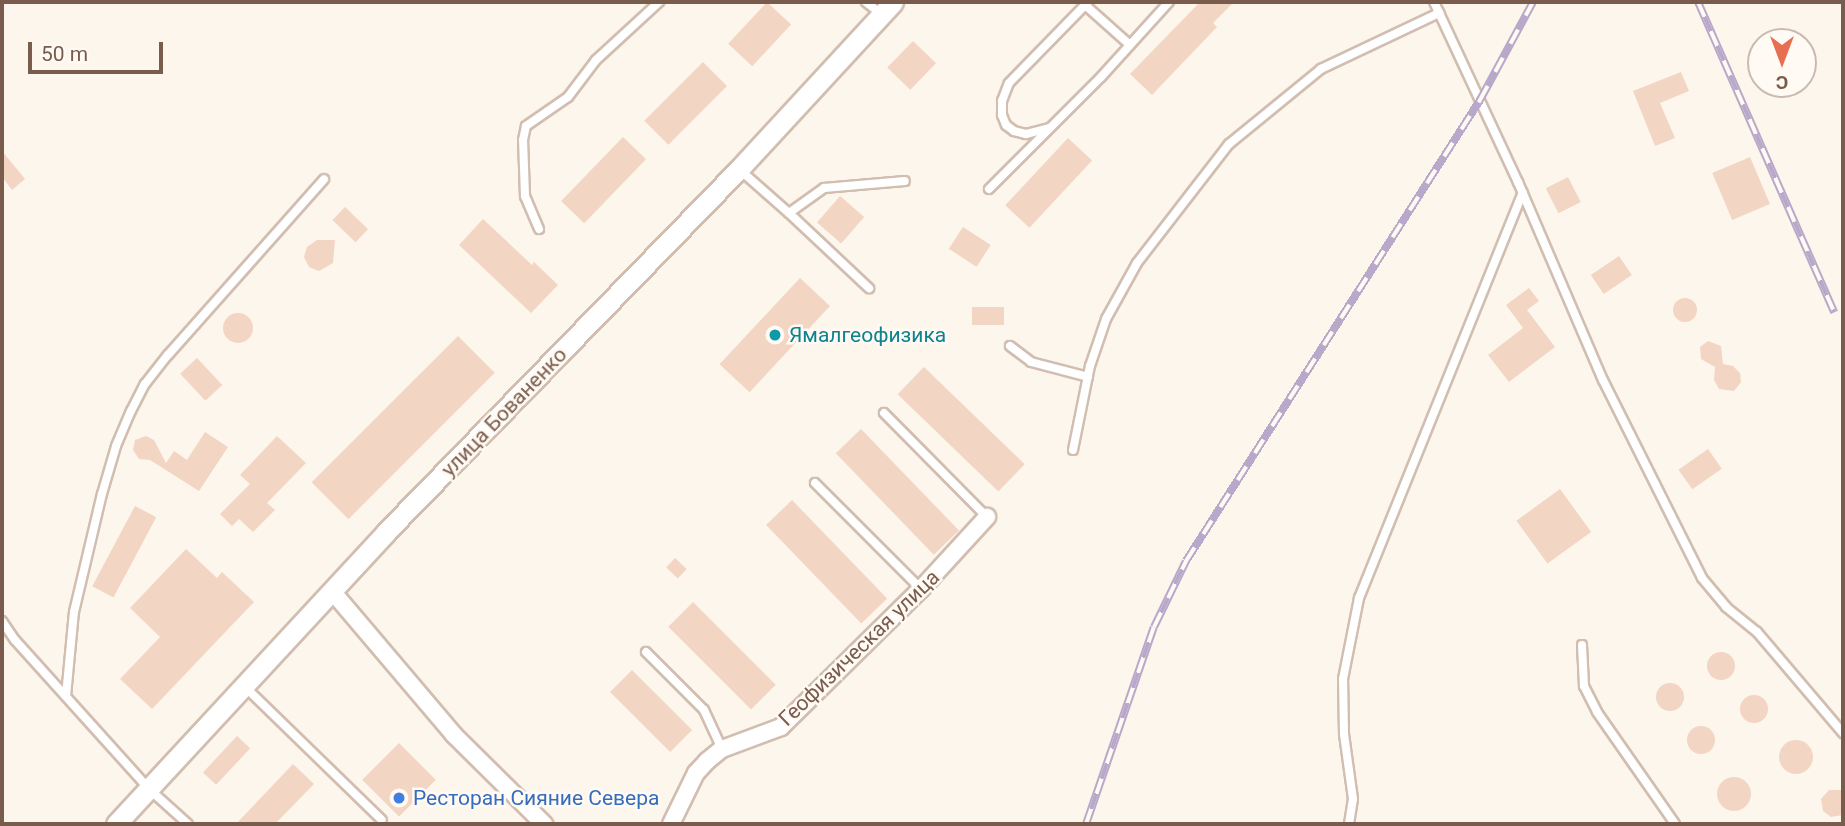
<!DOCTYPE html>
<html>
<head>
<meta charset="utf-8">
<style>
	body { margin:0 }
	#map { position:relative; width:1845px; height:826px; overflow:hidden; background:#fdf6ec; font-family:Roboto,sans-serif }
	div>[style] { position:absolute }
	.building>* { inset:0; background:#f3d5c3; transform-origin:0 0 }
	.round { border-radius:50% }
	.roads { filter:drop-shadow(2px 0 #d1beb0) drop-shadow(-2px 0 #d1beb0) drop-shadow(0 2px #d1beb0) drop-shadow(0 -2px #d1beb0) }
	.service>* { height:8px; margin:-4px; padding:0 4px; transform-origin:4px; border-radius:4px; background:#fff }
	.minor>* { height:16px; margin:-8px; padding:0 8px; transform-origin:8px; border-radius:8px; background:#fff }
	.tertiary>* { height:19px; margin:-9.5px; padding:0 9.5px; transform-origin:9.5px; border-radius:9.5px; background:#fff }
	.rail>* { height:8px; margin-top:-4px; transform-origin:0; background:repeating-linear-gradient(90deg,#fffaf3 0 16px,#b9a8c9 0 32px); box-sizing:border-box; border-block:2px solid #b9a8c9 }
	.dots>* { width:19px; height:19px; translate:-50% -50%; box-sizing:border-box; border:4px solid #fffaf3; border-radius:50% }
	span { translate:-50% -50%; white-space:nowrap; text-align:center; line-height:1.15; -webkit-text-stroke:5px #fffaf3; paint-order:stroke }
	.culture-label { font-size:21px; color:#0d838f }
	.left { translate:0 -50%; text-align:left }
	.street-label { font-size:21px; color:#7a5c4d }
	.shop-label { font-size:21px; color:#366cbe }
	.frame { position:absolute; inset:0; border:4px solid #7a5c4d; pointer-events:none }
	.north { position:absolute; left:1747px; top:28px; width:70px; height:70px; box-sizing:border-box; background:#fffaf3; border:2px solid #cabbb1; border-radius:50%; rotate:180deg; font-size:19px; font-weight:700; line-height:28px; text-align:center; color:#7a5c4d }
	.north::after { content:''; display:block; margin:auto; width:24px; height:32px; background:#e76f51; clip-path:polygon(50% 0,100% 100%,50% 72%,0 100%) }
	.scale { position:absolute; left:28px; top:42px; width:135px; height:32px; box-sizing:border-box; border:4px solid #7a5c4d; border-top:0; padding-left:9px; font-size:21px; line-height:24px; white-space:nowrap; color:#7a5c4d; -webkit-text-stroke:5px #fffaf3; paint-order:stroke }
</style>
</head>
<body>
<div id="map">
	<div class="building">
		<div style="left:767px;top:2px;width:33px;height:57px;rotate:43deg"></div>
		<div style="clip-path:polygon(1200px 2px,1234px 2px,1213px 23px,1217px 27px,1152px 95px,1130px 74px)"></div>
		<div style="left:913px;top:41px;width:32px;height:37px;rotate:44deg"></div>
		<div style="left:703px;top:62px;width:34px;height:83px;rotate:45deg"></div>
		<div style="clip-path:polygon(1681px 72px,1689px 91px,1660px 103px,1675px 138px,1655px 146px,1633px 91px)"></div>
		<div style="left:623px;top:137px;width:32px;height:89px;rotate:44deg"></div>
		<div style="left:1068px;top:138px;width:33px;height:92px;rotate:43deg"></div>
		<div style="clip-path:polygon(2px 151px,25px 179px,12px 190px,2px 177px)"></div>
		<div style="left:1750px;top:157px;width:51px;height:41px;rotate:67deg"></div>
		<div style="left:1568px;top:177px;width:28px;height:25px;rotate:63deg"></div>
		<div style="left:840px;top:196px;width:32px;height:35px;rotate:41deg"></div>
		<div style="left:345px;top:207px;width:32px;height:18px;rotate:44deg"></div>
		<div style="clip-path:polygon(483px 219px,532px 265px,534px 262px,558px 285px,531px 313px,459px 245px)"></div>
		<div style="left:963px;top:227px;width:33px;height:26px;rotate:33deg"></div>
		<div style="clip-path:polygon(317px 240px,335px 240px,333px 263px,319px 271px,309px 267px,304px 257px,307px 247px)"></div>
		<div style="left:1619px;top:256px;width:23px;height:34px;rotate:56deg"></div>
		<div style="left:800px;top:278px;width:41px;height:118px;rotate:43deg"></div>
		<div style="clip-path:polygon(1529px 288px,1539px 301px,1527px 310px,1555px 347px,1509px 382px,1488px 355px,1523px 328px,1506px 305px)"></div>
		<div class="round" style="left:1673px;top:298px;width:24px;height:24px"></div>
		<div style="left:972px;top:307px;width:32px;height:18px"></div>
		<div class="round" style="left:223px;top:313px;width:30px;height:30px"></div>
		<div style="left:458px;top:336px;width:52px;height:207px;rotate:45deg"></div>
		<div style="clip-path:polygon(1708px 341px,1721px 346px,1723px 364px,1733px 366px,1740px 373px,1741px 382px,1734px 391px,1719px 389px,1714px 380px,1715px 367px,1701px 359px,1700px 347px)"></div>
		<div style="left:197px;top:358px;width:37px;height:23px;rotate:47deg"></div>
		<div style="left:924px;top:367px;width:140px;height:38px;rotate:44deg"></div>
		<div style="left:861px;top:429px;width:141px;height:35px;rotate:46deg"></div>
		<div style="clip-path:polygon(205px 432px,228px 447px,199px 491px,150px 460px,139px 459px,133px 450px,135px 440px,146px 436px,154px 440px,166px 463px,174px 451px,187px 460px)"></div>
		<div style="clip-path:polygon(277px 436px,306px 463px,267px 503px,275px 510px,253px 532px,239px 519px,232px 526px,220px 514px,250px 484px,240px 475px)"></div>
		<div style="left:1708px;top:449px;width:24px;height:36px;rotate:55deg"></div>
		<div style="left:1560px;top:489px;width:53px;height:54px;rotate:54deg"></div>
		<div style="left:792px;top:500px;width:137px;height:36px;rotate:46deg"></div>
		<div style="left:135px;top:506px;width:24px;height:91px;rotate:28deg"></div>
		<div style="clip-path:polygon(186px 549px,217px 578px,222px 572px,254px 602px,152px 709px,120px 679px,160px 637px,130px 608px)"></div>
		<div style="left:675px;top:558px;width:16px;height:13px;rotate:43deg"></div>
		<div style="left:693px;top:602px;width:117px;height:35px;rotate:45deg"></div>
		<div class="round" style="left:1707px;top:652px;width:28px;height:28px"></div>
		<div style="left:632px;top:670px;width:85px;height:31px;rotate:45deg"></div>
		<div class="round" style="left:1656px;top:683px;width:28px;height:28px"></div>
		<div class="round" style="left:1740px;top:695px;width:28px;height:28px"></div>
		<div class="round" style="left:1687px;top:726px;width:28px;height:28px"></div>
		<div style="left:237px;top:736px;width:18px;height:50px;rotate:43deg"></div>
		<div class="round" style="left:1779px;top:740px;width:34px;height:34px"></div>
		<div style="left:399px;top:743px;width:52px;height:52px;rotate:45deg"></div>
		<div style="clip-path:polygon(293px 764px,314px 784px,275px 824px,236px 824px)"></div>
		<div class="round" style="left:1717px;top:777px;width:34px;height:34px"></div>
		<div style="clip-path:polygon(1829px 790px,1843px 790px,1843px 815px,1831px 817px,1823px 811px,1821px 799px)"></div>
	</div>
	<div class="roads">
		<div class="service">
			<div style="left:866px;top:2px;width:18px;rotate:38deg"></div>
			<div style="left:1434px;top:2px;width:199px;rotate:65deg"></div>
			<div style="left:1518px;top:182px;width:215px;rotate:66.8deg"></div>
			<div style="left:1603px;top:380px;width:221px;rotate:63.4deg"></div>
			<div style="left:1702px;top:578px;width:38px;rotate:50deg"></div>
			<div style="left:1726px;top:607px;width:40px;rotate:39deg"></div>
			<div style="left:1757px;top:632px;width:133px;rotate:49.6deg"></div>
			<div style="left:1085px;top:5px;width:60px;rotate:41.6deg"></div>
			<div style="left:1049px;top:128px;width:24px;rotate:165deg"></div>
			<div style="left:1026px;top:134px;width:12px;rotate:-166deg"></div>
			<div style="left:1014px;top:131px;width:10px;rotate:-143deg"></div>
			<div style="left:1006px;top:125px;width:11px;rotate:-112deg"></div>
			<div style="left:1002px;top:115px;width:14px;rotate:-90deg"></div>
			<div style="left:1002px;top:101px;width:19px;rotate:-69deg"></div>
			<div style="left:1009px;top:83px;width:113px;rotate:-45.7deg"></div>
			<div style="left:740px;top:170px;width:65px;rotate:41.3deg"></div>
			<div style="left:789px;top:213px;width:43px;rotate:-35.5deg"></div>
			<div style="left:824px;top:188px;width:81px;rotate:-4.9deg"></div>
			<div style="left:989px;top:189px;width:158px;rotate:-45deg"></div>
			<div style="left:1101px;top:77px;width:101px;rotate:-47.8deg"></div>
			<div style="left:789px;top:213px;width:110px;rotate:43.2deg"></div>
			<div style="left:539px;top:229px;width:36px;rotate:-113deg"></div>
			<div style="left:525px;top:196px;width:56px;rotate:-92deg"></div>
			<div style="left:523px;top:140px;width:14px;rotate:-78deg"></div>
			<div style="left:526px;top:126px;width:51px;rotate:-34.6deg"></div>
			<div style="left:568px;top:97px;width:46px;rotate:-52.9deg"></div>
			<div style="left:596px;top:60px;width:86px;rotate:-42.6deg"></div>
			<div style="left:1010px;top:346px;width:26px;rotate:37deg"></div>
			<div style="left:1031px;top:362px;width:59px;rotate:14.7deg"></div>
			<div style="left:884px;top:413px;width:146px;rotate:45.3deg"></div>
			<div style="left:1073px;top:450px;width:86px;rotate:-78.6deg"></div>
			<div style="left:1090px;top:366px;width:50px;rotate:-71.2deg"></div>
			<div style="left:1106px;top:319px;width:64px;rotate:-61deg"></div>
			<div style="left:1137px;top:263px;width:150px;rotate:-52.3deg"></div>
			<div style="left:1229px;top:144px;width:119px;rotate:-39.2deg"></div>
			<div style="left:1321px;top:69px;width:131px;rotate:-25.4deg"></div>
			<div style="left:815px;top:483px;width:150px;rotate:45deg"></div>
			<div style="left:2px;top:621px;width:23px;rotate:56deg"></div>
			<div style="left:15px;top:640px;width:200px;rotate:48deg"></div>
			<div style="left:149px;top:789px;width:52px;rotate:41.9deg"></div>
			<div style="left:1582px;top:645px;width:41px;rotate:87.2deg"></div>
			<div style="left:1584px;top:686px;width:29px;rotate:63deg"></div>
			<div style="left:1597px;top:712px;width:136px;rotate:55.1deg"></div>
			<div style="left:646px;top:652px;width:82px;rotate:45deg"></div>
			<div style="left:704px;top:710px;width:43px;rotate:65.2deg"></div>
			<div style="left:244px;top:686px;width:192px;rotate:44.2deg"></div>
			<div style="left:66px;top:696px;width:84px;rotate:-84.6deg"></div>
			<div style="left:74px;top:612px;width:121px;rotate:-76.7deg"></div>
			<div style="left:102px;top:494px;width:50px;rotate:-73.7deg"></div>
			<div style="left:116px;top:446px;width:38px;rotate:-67deg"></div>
			<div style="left:131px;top:411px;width:30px;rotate:-63deg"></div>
			<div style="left:145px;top:384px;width:37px;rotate:-52deg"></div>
			<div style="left:168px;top:355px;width:235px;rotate:-48.4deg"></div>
			<div style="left:1349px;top:824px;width:25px;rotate:-81deg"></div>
			<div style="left:1353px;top:799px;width:66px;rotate:-97.9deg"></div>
			<div style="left:1344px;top:734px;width:55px;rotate:-91deg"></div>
			<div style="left:1343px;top:679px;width:83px;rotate:-78.8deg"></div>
			<div style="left:1359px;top:598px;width:437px;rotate:-68deg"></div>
		</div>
		<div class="minor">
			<div style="left:332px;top:591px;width:189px;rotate:49.7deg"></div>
			<div style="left:454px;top:735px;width:127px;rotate:44.7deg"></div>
			<div style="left:671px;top:824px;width:57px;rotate:-63.9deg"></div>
			<div style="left:696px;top:773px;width:16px;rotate:-47deg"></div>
			<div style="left:707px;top:761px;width:19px;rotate:-39deg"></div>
			<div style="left:722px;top:749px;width:63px;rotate:-20.4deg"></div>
			<div style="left:781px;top:727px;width:197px;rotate:-44.6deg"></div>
			<div style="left:921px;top:589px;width:98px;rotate:-47.5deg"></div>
		</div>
		<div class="tertiary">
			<div style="left:116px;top:824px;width:398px;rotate:-47.2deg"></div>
			<div style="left:386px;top:532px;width:506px;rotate:-45.8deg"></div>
			<div style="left:739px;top:169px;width:227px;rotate:-47.3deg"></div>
		</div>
	</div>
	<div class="rail">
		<div style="left:1698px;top:2px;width:339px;rotate:66.3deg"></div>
		<div style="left:1086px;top:824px;width:208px;rotate:-71deg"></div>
		<div style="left:1154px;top:627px;width:73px;rotate:-64.1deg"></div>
		<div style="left:1186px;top:561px;width:547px;rotate:-57.47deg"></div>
		<div style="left:1480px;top:100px;width:111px;rotate:-61.6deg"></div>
	</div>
	<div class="dots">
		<div style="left:775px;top:335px;background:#0f9aa8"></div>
		<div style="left:399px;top:798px;background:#3f7fe0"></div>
	</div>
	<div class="culture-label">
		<span class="left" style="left:789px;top:335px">Ямалгеофизика</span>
	</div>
	<div class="street-label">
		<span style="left:504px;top:412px;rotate:-46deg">улица Бованенко</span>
		<span style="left:859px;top:648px;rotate:-44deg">Геофизическая улица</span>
	</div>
	<div class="shop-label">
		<span class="left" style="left:413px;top:798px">Ресторан Сияние Севера</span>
	</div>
	<div class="frame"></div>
	<div class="north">С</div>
	<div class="scale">50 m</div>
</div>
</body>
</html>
